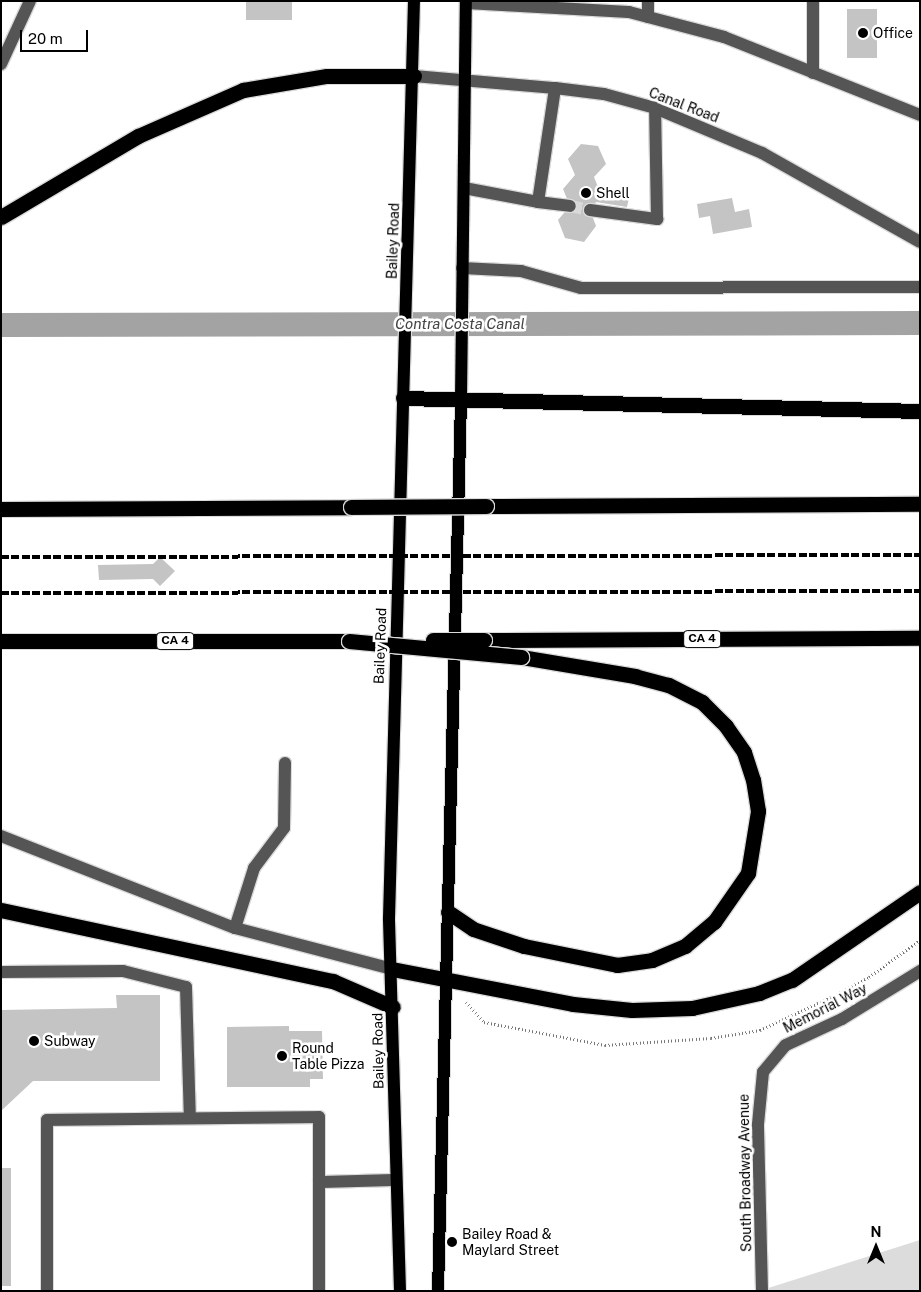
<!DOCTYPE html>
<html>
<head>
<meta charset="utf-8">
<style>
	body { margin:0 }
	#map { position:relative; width:921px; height:1292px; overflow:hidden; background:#fff; font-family:"Public Sans",sans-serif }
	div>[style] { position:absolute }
	.green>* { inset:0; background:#dcdcdc }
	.canal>* { height:24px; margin:-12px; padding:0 12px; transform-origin:12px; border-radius:12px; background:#a3a3a3 }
	.building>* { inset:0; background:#c4c4c4; transform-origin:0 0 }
	.minor-tunnel>* { height:12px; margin-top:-6px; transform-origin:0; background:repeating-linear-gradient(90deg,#d9d9d9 0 12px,transparent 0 18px) }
	.path>* { height:3px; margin-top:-1.5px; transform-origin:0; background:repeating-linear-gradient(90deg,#777 0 1px,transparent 0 3.5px) }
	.roads { filter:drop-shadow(1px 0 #dbdbdb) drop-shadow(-1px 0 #dbdbdb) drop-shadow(0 1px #dbdbdb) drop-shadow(0 -1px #dbdbdb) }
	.minor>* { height:12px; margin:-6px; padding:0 6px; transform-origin:6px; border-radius:6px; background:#555 }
	.major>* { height:12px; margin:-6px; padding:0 6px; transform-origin:6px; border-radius:6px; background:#000 }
	.highway>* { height:15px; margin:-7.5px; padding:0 7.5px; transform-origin:7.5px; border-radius:7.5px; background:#000 }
	.rail>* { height:4px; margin-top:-2px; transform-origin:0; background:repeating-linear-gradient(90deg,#000 0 8px,transparent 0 10.5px) }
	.bridges { filter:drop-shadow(1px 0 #dbdbdb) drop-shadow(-1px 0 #dbdbdb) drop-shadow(0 1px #dbdbdb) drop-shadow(0 -1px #dbdbdb) }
	.highway-bridge>* { height:15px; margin:-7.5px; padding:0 7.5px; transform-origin:7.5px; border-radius:7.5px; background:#000 }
	.dots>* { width:14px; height:14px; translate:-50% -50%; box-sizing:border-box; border:2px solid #fff; border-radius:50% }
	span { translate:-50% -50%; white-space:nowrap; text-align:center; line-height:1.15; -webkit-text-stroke:5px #fff; paint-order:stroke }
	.shield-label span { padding:1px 4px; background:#fff; border:1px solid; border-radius:4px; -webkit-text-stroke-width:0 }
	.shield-label { font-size:12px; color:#000; font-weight:700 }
	.poi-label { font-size:14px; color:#000 }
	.left { translate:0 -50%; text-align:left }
	.street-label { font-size:14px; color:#000 }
	.water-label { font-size:15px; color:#444; font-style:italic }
	.frame { position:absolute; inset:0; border:2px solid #000; pointer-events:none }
	.north { position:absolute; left:851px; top:1222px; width:50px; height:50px; -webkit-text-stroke:4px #fff; paint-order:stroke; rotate:0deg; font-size:14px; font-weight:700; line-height:20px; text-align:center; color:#000 }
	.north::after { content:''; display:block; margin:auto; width:18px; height:22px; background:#000; clip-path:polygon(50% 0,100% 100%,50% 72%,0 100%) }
	.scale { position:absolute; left:20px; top:30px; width:68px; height:22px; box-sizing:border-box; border:2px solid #000; border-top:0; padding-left:6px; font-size:15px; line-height:18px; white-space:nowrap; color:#000; -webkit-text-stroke:4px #fff; paint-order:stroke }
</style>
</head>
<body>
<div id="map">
	<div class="green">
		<div style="clip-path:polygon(920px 1240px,920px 1291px,762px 1291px,762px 1290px)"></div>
	</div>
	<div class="canal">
		<div style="left:1px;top:325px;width:919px;rotate:-0.12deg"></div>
	</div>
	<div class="building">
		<div style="left:246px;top:1px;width:46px;height:19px"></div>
		<div style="left:847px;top:9px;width:30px;height:49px"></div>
		<div style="clip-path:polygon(581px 144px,598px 146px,606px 164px,594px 177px,598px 187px,630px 193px,627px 207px,596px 202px,590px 210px,596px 226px,584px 242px,565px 238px,558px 220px,570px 206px,563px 189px,575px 175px,568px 159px)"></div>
		<div style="clip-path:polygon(732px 198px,735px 212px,749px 209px,752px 227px,713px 234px,710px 216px,699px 218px,697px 204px)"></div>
		<div style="clip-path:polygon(160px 557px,175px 571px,160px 586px,153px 579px,99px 580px,98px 565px,153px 564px)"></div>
		<div style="clip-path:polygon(116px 995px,160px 995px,160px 1081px,33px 1081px,1px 1111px,1px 1010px,117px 1008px)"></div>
		<div style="clip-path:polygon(289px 1026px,289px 1031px,322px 1031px,323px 1079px,310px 1079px,310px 1087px,227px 1087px,227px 1027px)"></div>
		<div style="left:1px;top:1168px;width:10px;height:118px"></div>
	</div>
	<div class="minor-tunnel">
		<div style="left:570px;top:206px;width:20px;rotate:11deg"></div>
	</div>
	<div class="path">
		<div style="left:466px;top:1002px;width:27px;rotate:48deg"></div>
		<div style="left:484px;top:1022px;width:123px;rotate:10.8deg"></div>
		<div style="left:605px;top:1045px;width:106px;rotate:-3.8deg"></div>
		<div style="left:711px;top:1038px;width:50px;rotate:-9.3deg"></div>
		<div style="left:760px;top:1030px;width:74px;rotate:-24.8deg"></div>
		<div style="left:827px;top:999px;width:47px;rotate:-27.6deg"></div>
		<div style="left:869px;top:977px;width:63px;rotate:-36deg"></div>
	</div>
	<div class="roads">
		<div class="minor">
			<div style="left:648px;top:1px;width:16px;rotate:90deg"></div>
			<div style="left:466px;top:3px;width:163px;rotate:3.2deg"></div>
			<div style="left:629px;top:12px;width:98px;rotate:14.7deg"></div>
			<div style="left:724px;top:37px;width:211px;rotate:21.7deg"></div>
			<div style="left:1px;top:64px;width:69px;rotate:-65.3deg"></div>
			<div style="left:813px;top:73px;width:72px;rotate:-90deg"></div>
			<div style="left:414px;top:76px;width:142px;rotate:4.9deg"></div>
			<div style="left:555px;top:88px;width:49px;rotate:7deg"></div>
			<div style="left:604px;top:94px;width:53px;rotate:15.4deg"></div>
			<div style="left:655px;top:108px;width:116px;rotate:22.8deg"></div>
			<div style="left:762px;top:153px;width:181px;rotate:29.4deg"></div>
			<div style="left:464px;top:188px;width:75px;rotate:10.7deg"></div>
			<div style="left:538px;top:202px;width:115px;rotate:-81.5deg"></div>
			<div style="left:538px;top:202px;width:32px;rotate:7deg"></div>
			<div style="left:590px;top:210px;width:68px;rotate:7.7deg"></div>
			<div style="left:657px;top:219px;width:111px;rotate:-91deg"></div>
			<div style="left:462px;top:268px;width:59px;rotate:2.9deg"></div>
			<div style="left:521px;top:271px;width:62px;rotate:15.8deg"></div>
			<div style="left:581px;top:288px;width:339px;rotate:-0.2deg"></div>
			<div style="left:1px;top:836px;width:251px;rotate:21.5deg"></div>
			<div style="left:235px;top:928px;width:162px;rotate:14.6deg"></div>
			<div style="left:235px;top:928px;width:63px;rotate:-72.4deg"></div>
			<div style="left:254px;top:868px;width:50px;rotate:-53.1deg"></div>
			<div style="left:284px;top:828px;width:65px;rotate:-89.1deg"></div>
			<div style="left:1px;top:972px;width:122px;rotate:-0.5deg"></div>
			<div style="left:123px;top:971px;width:65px;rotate:14.3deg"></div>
			<div style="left:186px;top:987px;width:131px;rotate:88.3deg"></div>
			<div style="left:319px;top:1182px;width:77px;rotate:-1.5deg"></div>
			<div style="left:47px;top:1291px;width:171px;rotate:-90deg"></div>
			<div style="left:47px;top:1120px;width:272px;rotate:-0.6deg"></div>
			<div style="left:319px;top:1117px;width:174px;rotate:90deg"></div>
			<div style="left:762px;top:1291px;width:167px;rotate:-91.4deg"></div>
			<div style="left:758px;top:1124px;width:52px;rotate:-84.5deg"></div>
			<div style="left:763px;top:1072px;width:35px;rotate:-50deg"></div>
			<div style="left:786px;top:1045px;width:62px;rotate:-24.9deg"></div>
			<div style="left:842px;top:1019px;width:92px;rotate:-31.6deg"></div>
		</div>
		<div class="major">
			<div style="left:400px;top:1291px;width:373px;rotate:-91.7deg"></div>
			<div style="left:389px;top:918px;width:917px;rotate:-88.44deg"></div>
			<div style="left:438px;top:1291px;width:893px;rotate:-88.52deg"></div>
			<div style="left:461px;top:398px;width:397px;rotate:-89.3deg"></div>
		</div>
		<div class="highway">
			<div style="left:1px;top:217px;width:159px;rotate:-30.6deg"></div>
			<div style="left:138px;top:136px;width:115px;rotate:-23.7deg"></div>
			<div style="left:243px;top:90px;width:85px;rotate:-9.5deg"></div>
			<div style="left:327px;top:76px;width:87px"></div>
			<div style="left:403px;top:398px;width:517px;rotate:1.44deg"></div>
			<div style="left:486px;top:506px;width:434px;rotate:-0.3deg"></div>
			<div style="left:1px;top:509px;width:350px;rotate:-0.3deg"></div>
			<div style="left:484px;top:640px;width:436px;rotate:-0.3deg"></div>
			<div style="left:1px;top:641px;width:348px"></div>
			<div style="left:1px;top:910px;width:340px;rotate:12.1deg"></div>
			<div style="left:333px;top:981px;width:65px;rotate:23.4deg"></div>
			<div style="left:448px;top:912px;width:30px;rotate:34deg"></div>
			<div style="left:473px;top:929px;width:54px;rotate:18.4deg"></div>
			<div style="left:524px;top:946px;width:95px;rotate:11.5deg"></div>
			<div style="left:617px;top:965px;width:35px;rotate:-8deg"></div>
			<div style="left:652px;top:960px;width:36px;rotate:-23deg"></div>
			<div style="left:685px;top:946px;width:38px;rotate:-40deg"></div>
			<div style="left:714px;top:922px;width:60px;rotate:-55.2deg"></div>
			<div style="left:748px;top:873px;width:63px;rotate:-80.8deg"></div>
			<div style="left:758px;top:811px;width:31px;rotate:-99deg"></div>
			<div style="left:753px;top:780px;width:29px;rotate:-108deg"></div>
			<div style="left:744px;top:752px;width:32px;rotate:-125deg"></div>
			<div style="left:726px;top:726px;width:34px;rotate:-135deg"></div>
			<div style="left:702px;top:702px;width:38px;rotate:-153deg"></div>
			<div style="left:668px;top:685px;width:34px;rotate:-165deg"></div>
			<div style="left:635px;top:676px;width:116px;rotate:-170.5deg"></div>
			<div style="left:392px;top:969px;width:184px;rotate:10.9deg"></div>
			<div style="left:573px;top:1004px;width:59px;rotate:5.8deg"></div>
			<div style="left:632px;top:1010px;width:60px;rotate:-1.9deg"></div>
			<div style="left:692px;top:1008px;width:69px;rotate:-12.6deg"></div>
			<div style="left:759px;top:993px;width:35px;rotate:-22deg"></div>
			<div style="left:792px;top:980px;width:155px;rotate:-34.5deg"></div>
		</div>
	</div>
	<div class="rail">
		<div style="left:1px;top:557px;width:919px;rotate:-0.12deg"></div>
		<div style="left:1px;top:593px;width:919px;rotate:-0.12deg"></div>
	</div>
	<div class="bridges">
		<div class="highway-bridge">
			<div style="left:351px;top:507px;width:135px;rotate:-0.4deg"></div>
			<div style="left:433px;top:640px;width:51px"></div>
			<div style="left:349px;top:641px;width:173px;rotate:5.3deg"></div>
		</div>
	</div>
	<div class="dots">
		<div style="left:863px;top:33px;background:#000"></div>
		<div style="left:586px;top:193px;background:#000"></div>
		<div style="left:34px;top:1041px;background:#000"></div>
		<div style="left:282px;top:1056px;background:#000"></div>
		<div style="left:452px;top:1242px;background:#000"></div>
	</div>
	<div class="shield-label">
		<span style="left:702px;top:639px">CA 4</span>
		<span style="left:175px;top:641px">CA 4</span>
	</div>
	<div class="poi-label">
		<span class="left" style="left:873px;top:33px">Office</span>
		<span class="left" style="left:596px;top:193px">Shell</span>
		<span class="left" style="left:44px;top:1041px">Subway</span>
		<span class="left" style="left:292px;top:1056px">Round<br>Table Pizza</span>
		<span class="left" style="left:462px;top:1242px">Bailey Road &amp;<br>Maylard Street</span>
	</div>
	<div class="street-label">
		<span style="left:684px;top:105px;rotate:21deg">Canal Road</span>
		<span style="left:393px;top:241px;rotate:-88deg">Bailey Road</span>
		<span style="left:380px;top:646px;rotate:-88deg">Bailey Road</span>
		<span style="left:825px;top:1008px;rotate:-27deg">Memorial Way</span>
		<span style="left:378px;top:1051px;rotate:-91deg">Bailey Road</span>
		<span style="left:745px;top:1173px;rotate:-91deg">South Broadway Avenue</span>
	</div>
	<div class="water-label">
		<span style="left:460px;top:324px">Contra Costa Canal</span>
	</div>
	<div class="frame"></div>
	<div class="north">N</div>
	<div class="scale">20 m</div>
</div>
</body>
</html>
